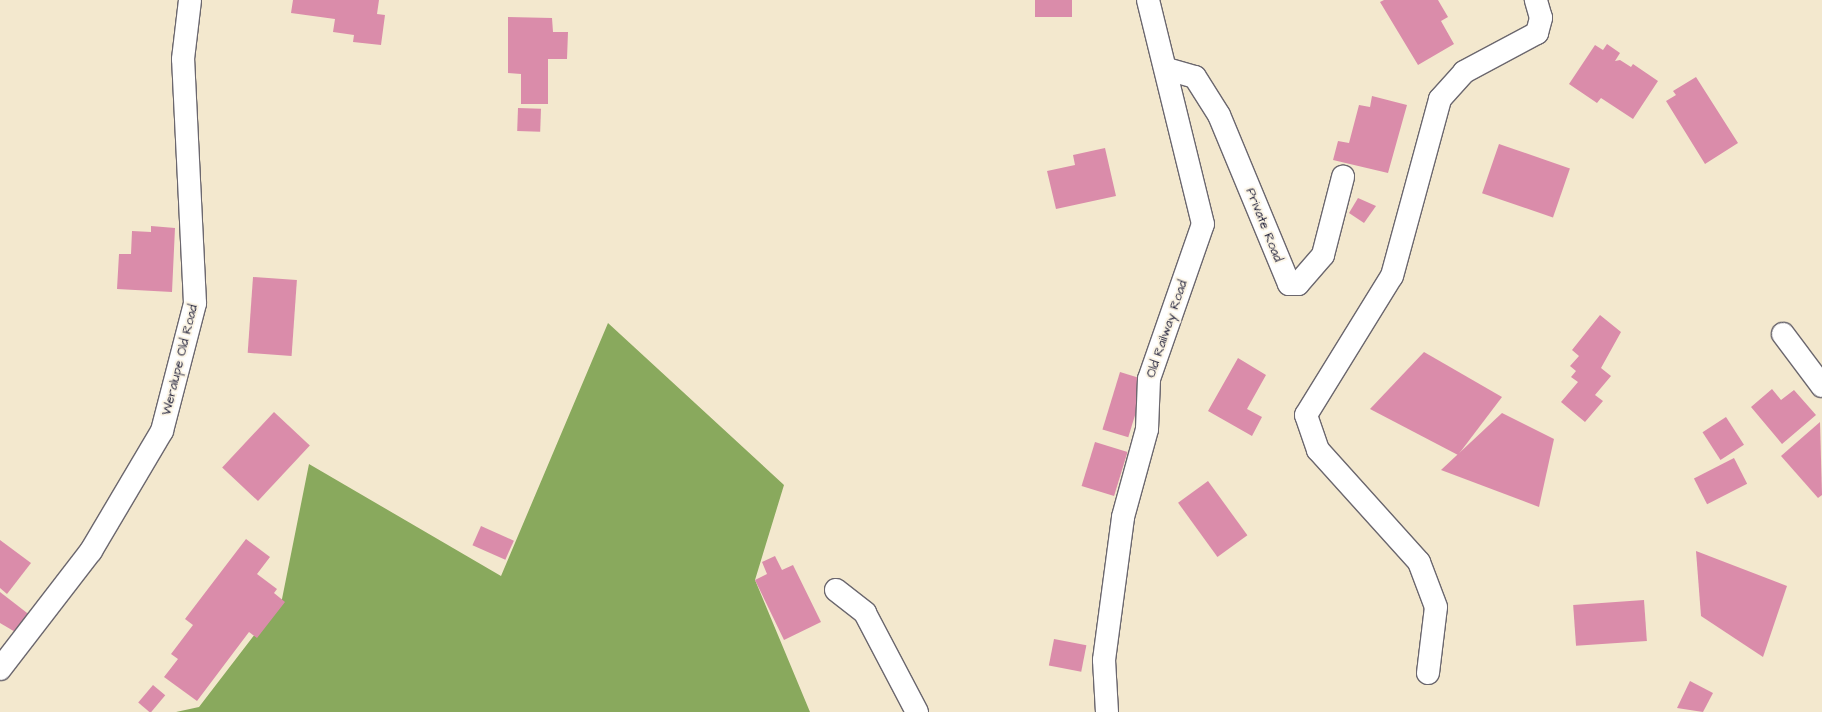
<!DOCTYPE html>
<html>
<head>
<meta charset="utf-8">
<style>
	body { margin:0 }
	#map { position:relative; width:1822px; height:712px; overflow:hidden; background:#f3e8ce; font-family:"Architects Daughter",sans-serif }
	div>[style] { position:absolute }
	.forest>* { inset:0; background:#89a95d }
	.building>* { inset:0; background:#da8caa; transform-origin:0 0 }
	.roads { filter:drop-shadow(1px 0 #6b676e) drop-shadow(-1px 0 #6b676e) drop-shadow(0 1px #6b676e) drop-shadow(0 -1px #6b676e) }
	.minor>* { height:22px; margin:-11px; padding:0 11px; transform-origin:11px; border-radius:11px; background:#fff }
	span { translate:-50% -50%; white-space:nowrap; text-align:center; line-height:1.15; -webkit-text-stroke:4px #fcf5e5; paint-order:stroke }
	.street-label { font-size:13px; color:#22223b }
</style>
</head>
<body>
<div id="map">
	<div class="forest">
		<div style="clip-path:polygon(608px 323px,784px 485px,755px 580px,810px 712px,176px 712px,199px 707px,282px 599px,309px 464px,501px 576px)"></div>
	</div>
	<div class="building">
		<div style="clip-path:polygon(293px 0,379px 0,377px 14px,385px 15px,381px 45px,353px 42px,354px 35px,333px 32px,335px 19px,291px 13px)"></div>
		<div style="left:1035px;top:0;width:37px;height:17px"></div>
		<div style="clip-path:polygon(1384px 0,1438px 0,1448px 17px,1441px 21px,1454px 44px,1418px 65px,1380px 2px)"></div>
		<div style="clip-path:polygon(508px 17px,552px 18px,553px 32px,568px 32px,567px 59px,548px 59px,548px 104px,521px 104px,521px 74px,508px 73px)"></div>
		<div style="clip-path:polygon(1607px 44px,1620px 53px,1615px 61px,1620px 60px,1631px 67px,1633px 64px,1658px 81px,1633px 119px,1601px 98px,1597px 103px,1569px 84px,1595px 45px,1603px 50px)"></div>
		<div style="clip-path:polygon(1696px 77px,1738px 143px,1705px 164px,1666px 101px,1676px 95px,1673px 91px)"></div>
		<div style="clip-path:polygon(1372px 96px,1407px 105px,1388px 173px,1333px 160px,1338px 141px,1349px 143px,1359px 105px,1370px 107px)"></div>
		<div style="left:518px;top:108px;width:23px;height:23px;rotate:2deg"></div>
		<div style="left:1499px;top:144px;width:75px;height:52px;rotate:19deg"></div>
		<div style="clip-path:polygon(1105px 148px,1116px 196px,1056px 209px,1047px 171px,1075px 165px,1073px 155px)"></div>
		<div style="clip-path:polygon(1358px 198px,1376px 206px,1364px 223px,1349px 213px)"></div>
		<div style="clip-path:polygon(151px 226px,175px 228px,172px 292px,117px 289px,119px 254px,131px 254px,132px 231px,151px 232px)"></div>
		<div style="left:253px;top:277px;width:44px;height:76px;rotate:4deg"></div>
		<div style="clip-path:polygon(1600px 315px,1621px 332px,1601px 368px,1611px 376px,1595px 395px,1603px 401px,1585px 422px,1561px 402px,1578px 382px,1571px 377px,1576px 371px,1570px 366px,1579px 356px,1572px 350px)"></div>
		<div style="clip-path:polygon(1424px 352px,1502px 397px,1458px 455px,1370px 409px)"></div>
		<div style="clip-path:polygon(1238px 358px,1266px 375px,1247px 409px,1262px 417px,1252px 436px,1208px 411px)"></div>
		<div style="left:1120px;top:372px;width:27px;height:60px;rotate:17deg"></div>
		<div style="clip-path:polygon(1772px 389px,1781px 400px,1794px 390px,1816px 415px,1782px 444px,1751px 407px)"></div>
		<div style="left:274px;top:412px;width:49px;height:76px;rotate:43deg"></div>
		<div style="clip-path:polygon(1502px 413px,1554px 439px,1539px 507px,1441px 470px)"></div>
		<div style="left:1726px;top:417px;width:33px;height:28px;rotate:57deg"></div>
		<div style="clip-path:polygon(1820px 422px,1822px 495px,1818px 498px,1781px 456px)"></div>
		<div style="left:1095px;top:442px;width:34px;height:46px;rotate:17deg"></div>
		<div style="left:1734px;top:458px;width:29px;height:45px;rotate:63deg"></div>
		<div style="left:1208px;top:481px;width:67px;height:37px;rotate:54deg"></div>
		<div style="left:481px;top:526px;width:36px;height:21px;rotate:24deg"></div>
		<div style="clip-path:polygon(246px 539px,270px 557px,257px 574px,277px 589px,274px 593px,285px 602px,257px 638px,249px 632px,197px 701px,164px 677px,178px 659px,171px 654px,193px 625px,185px 619px)"></div>
		<div style="clip-path:polygon(0 540px,31px 563px,7px 594px,0 588px)"></div>
		<div style="clip-path:polygon(1696px 551px,1787px 586px,1763px 657px,1701px 616px)"></div>
		<div style="clip-path:polygon(775px 556px,782px 570px,793px 565px,821px 622px,784px 640px,755px 580px,767px 574px,762px 562px)"></div>
		<div style="clip-path:polygon(0 592px,31px 616px,17px 633px,0 623px)"></div>
		<div style="left:1644px;top:600px;width:41px;height:71px;rotate:86deg"></div>
		<div style="left:1054px;top:639px;width:33px;height:27px;rotate:11deg"></div>
		<div style="clip-path:polygon(1690px 681px,1713px 693px,1703px 712px,1677px 708px)"></div>
		<div style="left:153px;top:685px;width:16px;height:23px;rotate:40deg"></div>
	</div>
	<div class="roads">
		<div class="minor">
			<div style="left:1167px;top:69px;width:29px;rotate:16deg"></div>
			<div style="left:1195px;top:77px;width:45px;rotate:57.7deg"></div>
			<div style="left:1219px;top:115px;width:183px;rotate:67.5deg"></div>
			<div style="left:1289px;top:284px;width:9px"></div>
			<div style="left:1298px;top:284px;width:38px;rotate:-49deg"></div>
			<div style="left:1323px;top:255px;width:81px;rotate:-75.6deg"></div>
			<div style="left:1783px;top:334px;width:65px;rotate:53.1deg"></div>
			<div style="left:836px;top:590px;width:37px;rotate:38deg"></div>
			<div style="left:865px;top:613px;width:112px;rotate:62.3deg"></div>
			<div style="left:0;top:669px;width:149px;rotate:-52.4deg"></div>
			<div style="left:91px;top:551px;width:139px;rotate:-59.4deg"></div>
			<div style="left:162px;top:431px;width:132px;rotate:-75.5deg"></div>
			<div style="left:195px;top:303px;width:244px;rotate:-92.8deg"></div>
			<div style="left:183px;top:59px;width:59px;rotate:-83.2deg"></div>
			<div style="left:1428px;top:673px;width:66px;rotate:-83.1deg"></div>
			<div style="left:1436px;top:607px;width:48px;rotate:-110.7deg"></div>
			<div style="left:1419px;top:562px;width:151px;rotate:-132deg"></div>
			<div style="left:1318px;top:450px;width:37px;rotate:-109deg"></div>
			<div style="left:1306px;top:415px;width:163px;rotate:-58.3deg"></div>
			<div style="left:1392px;top:276px;width:183px;rotate:-74.8deg"></div>
			<div style="left:1440px;top:99px;width:36px;rotate:-48deg"></div>
			<div style="left:1464px;top:72px;width:83px;rotate:-28.1deg"></div>
			<div style="left:1537px;top:33px;width:16px;rotate:-75deg"></div>
			<div style="left:1541px;top:18px;width:19px;rotate:-106deg"></div>
			<div style="left:1107px;top:712px;width:52px;rotate:-93.3deg"></div>
			<div style="left:1104px;top:660px;width:144px;rotate:-82.4deg"></div>
			<div style="left:1123px;top:517px;width:91px;rotate:-74.7deg"></div>
			<div style="left:1147px;top:429px;width:50px;rotate:-87.7deg"></div>
			<div style="left:1149px;top:379px;width:164px;rotate:-70.8deg"></div>
			<div style="left:1203px;top:224px;width:231px;rotate:-103.8deg"></div>
		</div>
	</div>
	<div class="street-label">
		<span style="left:1264px;top:225px;rotate:68deg">Private Road</span>
		<span style="left:1167px;top:329px;rotate:-71deg">Old Railway Road</span>
		<span style="left:180px;top:360px;rotate:-76deg">Weralupe Old Road</span>
	</div>
</div>
</body>
</html>
